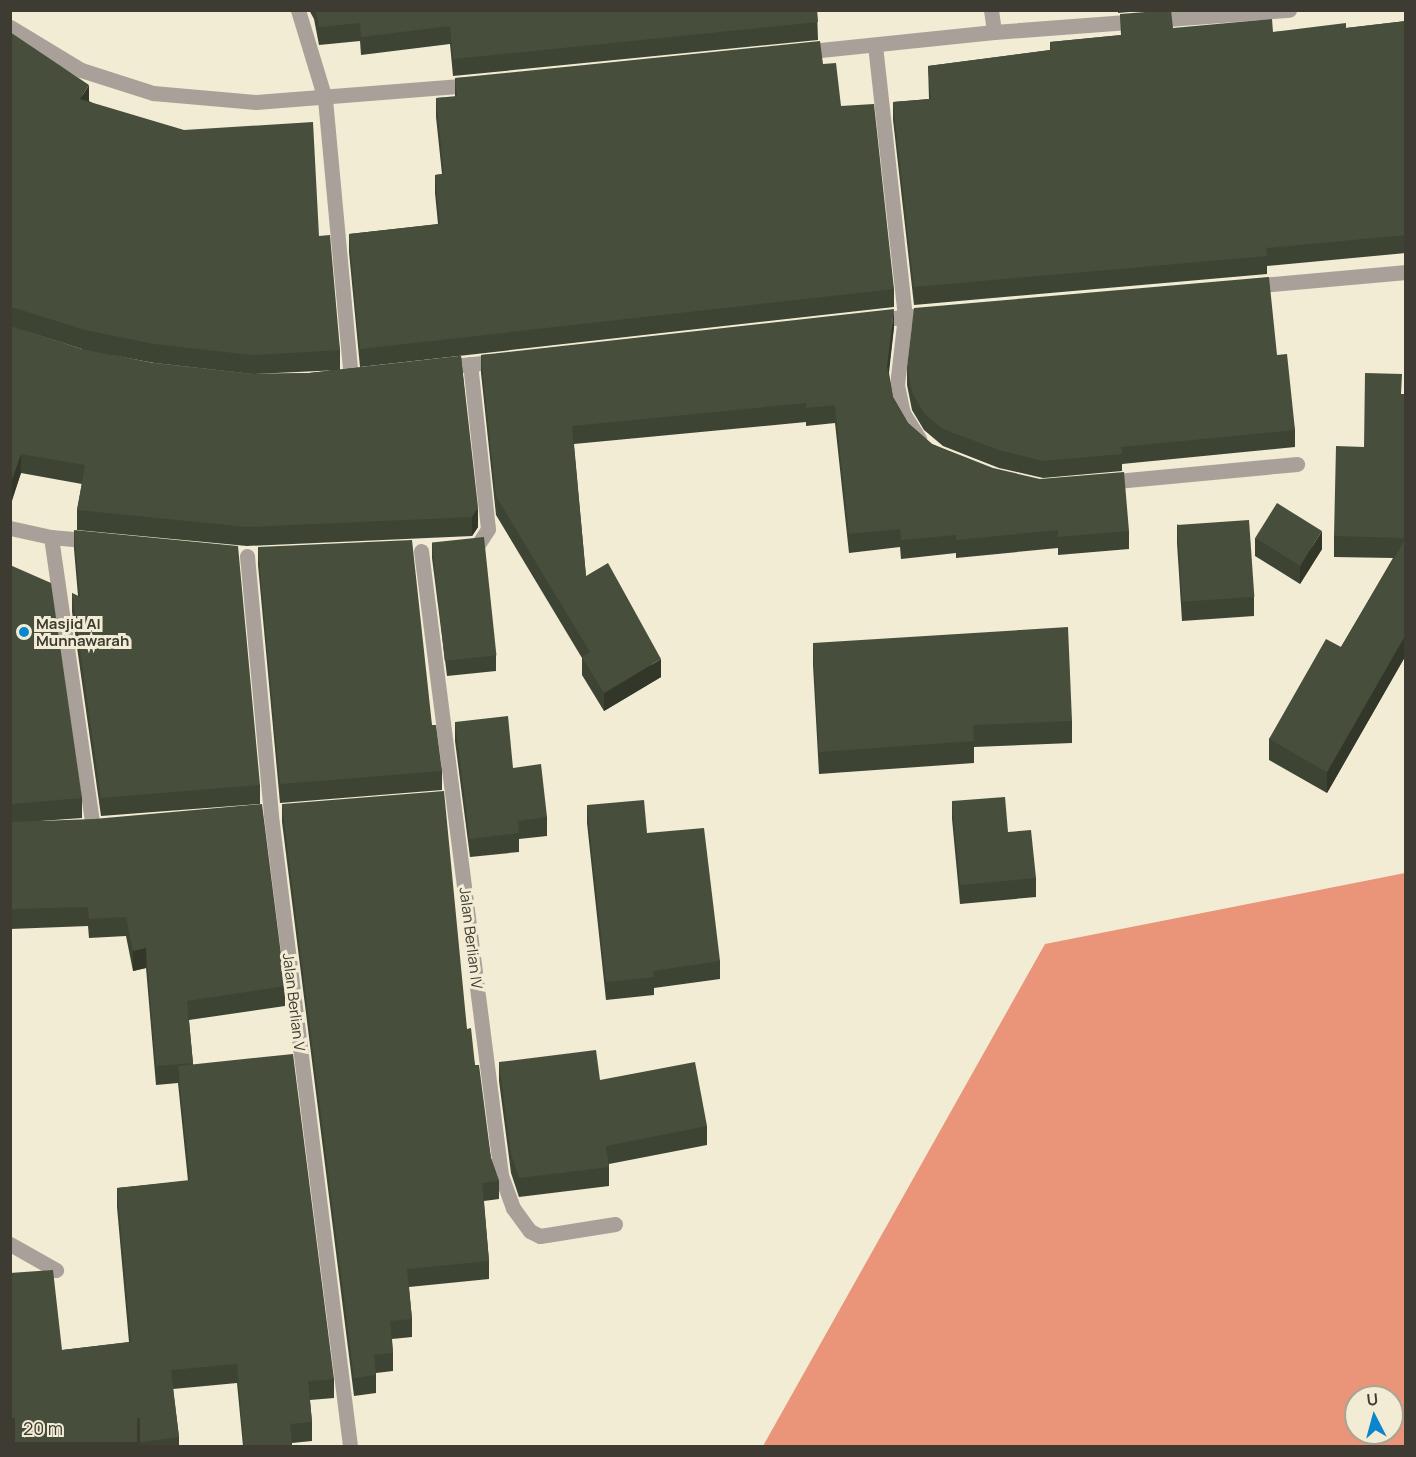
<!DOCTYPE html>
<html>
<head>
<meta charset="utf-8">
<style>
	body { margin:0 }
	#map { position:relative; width:1416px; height:1457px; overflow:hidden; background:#f1ecd3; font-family:Manrope,sans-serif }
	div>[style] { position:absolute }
	.forest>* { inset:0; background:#ea9479 }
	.minor>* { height:15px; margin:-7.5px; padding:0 7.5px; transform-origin:7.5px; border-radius:7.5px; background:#a9a199 }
	.wall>* { inset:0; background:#3d4434 }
	.shaded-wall>* { inset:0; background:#32372a; transform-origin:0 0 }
	.building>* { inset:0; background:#474f3c; transform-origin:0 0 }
	.dots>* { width:16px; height:16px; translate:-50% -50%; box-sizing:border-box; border:3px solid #f1ecd3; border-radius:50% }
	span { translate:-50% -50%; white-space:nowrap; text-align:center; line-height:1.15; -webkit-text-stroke:6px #f1ecd3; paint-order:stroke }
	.poi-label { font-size:15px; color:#3d3b32; font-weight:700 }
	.left { translate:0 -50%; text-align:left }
	.street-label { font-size:15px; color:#3d3b32 }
	.frame { position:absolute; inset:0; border:12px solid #3d3b32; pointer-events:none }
	.north { position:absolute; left:1344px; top:1385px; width:60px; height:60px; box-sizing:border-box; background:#f1ecd3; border:2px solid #a9a593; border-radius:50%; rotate:354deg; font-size:16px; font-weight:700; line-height:24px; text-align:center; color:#3d3b32 }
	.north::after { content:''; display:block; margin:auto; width:21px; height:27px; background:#0a86ce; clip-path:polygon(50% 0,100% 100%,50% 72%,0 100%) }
	.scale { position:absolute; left:12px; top:1418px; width:128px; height:27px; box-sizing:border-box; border:3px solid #3d3b32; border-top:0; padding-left:8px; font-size:18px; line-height:21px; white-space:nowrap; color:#3d3b32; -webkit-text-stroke:4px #f1ecd3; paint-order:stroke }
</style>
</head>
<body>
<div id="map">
	<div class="forest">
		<div style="clip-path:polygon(evenodd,1405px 873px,1405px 1446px,763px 1446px,1045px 944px,1405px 873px,1356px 1397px,1392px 1397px,1392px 1433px,1356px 1433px,1356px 1397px)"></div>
	</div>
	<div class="minor">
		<div style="left:298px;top:10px;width:93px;rotate:73.1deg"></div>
		<div style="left:325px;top:99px;width:280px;rotate:84.7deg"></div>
		<div style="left:991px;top:10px;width:22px;rotate:82deg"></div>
		<div style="left:10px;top:27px;width:83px;rotate:31.2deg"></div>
		<div style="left:81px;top:70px;width:76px;rotate:17.7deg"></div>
		<div style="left:153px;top:93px;width:103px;rotate:5deg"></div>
		<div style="left:256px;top:102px;width:218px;rotate:-4.5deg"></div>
		<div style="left:875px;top:45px;width:273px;rotate:83.7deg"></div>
		<div style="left:905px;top:316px;width:69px;rotate:96.6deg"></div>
		<div style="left:897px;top:385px;width:29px;rotate:78deg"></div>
		<div style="left:903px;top:413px;width:31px;rotate:58deg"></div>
		<div style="left:801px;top:52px;width:194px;rotate:-5.9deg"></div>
		<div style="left:994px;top:32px;width:296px;rotate:-4.3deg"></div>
		<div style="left:1250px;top:286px;width:157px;rotate:-5.1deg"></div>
		<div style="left:874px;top:320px;width:59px;rotate:-5.8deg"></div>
		<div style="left:444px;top:367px;width:57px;rotate:-6deg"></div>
		<div style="left:1106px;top:482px;width:192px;rotate:-5.4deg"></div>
		<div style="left:10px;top:528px;width:42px;rotate:12.4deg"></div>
		<div style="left:51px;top:537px;width:44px;rotate:5.2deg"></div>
		<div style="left:51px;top:537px;width:295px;rotate:81.8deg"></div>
		<div style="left:469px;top:547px;width:8px;rotate:-7deg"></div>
		<div style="left:477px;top:546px;width:20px;rotate:-57deg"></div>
		<div style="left:488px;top:529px;width:166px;rotate:-96.2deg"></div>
		<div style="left:421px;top:551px;width:629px;rotate:82.69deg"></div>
		<div style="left:501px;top:1175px;width:35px;rotate:70deg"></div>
		<div style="left:513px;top:1208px;width:29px;rotate:54deg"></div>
		<div style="left:530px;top:1231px;width:11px;rotate:27deg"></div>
		<div style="left:540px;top:1236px;width:76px;rotate:-9.1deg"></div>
		<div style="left:247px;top:556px;width:261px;rotate:84.7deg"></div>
		<div style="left:271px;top:816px;width:635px;rotate:82.85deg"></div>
		<div style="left:10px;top:1244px;width:53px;rotate:29.5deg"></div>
	</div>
	<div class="wall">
		<div style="clip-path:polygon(309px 10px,817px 10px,818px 40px,453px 76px,450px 44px,361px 55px,360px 41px,319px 45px,314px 19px)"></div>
		<div style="clip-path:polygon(1118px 10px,1151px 10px,1118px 13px)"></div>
		<div style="clip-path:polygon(1120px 14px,1173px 28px,1273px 32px,1346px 28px,1406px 21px,1406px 253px,1267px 266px,1267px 274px,914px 305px,893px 120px,893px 102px,929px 99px,928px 66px,1050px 50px,1050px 42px,1121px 35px)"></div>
		<div style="clip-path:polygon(10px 32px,89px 101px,319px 236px,340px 350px,340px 370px,252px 374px,154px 363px,85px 350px,16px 328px,81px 349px,152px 363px,251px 374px,309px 373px,461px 356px,478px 527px,472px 536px,247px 546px,77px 530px,77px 510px,82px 484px,21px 473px,10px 504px)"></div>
		<div style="clip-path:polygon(823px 64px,841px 106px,894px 289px,894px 307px,360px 367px,349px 252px,349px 234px,438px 224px,435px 193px,435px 175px,442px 174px,436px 117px,436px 98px,455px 97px,455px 78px)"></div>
		<div style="clip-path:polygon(894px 327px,889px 373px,893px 397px,908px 423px,932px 444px,1129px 531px,1129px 549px,1058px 555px,1058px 548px,956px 558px,956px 553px,901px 559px,900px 547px,849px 553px,835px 423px,806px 426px,806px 422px,574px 444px,586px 576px,661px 677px,604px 711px,582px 675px,582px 658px,496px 515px,481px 373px,481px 355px)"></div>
		<div style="clip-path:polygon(1277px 355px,1295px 430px,1295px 447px,1122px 464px,1122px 471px,1043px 478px,999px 468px,943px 446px,924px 430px,912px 410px,907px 385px,907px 367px)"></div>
		<div style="clip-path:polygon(1402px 394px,1406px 394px,1406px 655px,1327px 793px,1269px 760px,1269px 739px,1341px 647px,1393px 558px,1334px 557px,1334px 536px)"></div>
		<div style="clip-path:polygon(1177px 524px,1254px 597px,1254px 616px,1182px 621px,1177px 543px)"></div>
		<div style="clip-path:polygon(74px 530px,260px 785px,260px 804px,101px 816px,72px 612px,72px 593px,78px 596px,74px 549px)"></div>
		<div style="clip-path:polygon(1255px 538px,1322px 549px,1300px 584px,1255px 556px)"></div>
		<div style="clip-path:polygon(432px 542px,496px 655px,496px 671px,447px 676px,432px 558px)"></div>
		<div style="clip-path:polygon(258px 547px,432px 725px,442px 771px,442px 790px,280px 803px,258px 565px)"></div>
		<div style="clip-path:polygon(10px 565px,82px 798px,82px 818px,40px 821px,285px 986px,285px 1006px,189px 1020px,193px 1064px,334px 1379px,334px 1398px,310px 1400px,312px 1422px,312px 1441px,292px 1443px,292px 1446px,243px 1446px,237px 1383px,173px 1389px,179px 1437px,179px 1446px,10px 1446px,62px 1350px,129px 1342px,117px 1207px,117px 1188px,188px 1181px,178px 1083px,156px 1085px,146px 968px,133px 971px,126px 936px,89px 938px,88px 926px,10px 929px)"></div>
		<div style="clip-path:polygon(813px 643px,1072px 721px,1072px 743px,974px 747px,974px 763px,819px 774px,813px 665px)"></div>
		<div style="clip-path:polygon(455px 722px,513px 768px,547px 817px,547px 836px,519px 839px,519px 852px,470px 857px,455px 741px)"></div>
		<div style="clip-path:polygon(952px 801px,1036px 878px,1036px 897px,960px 904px,952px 819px)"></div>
		<div style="clip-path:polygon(282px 804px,467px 1029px,475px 1065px,491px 1158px,499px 1181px,499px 1199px,484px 1201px,489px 1261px,489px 1279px,409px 1287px,412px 1319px,412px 1337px,392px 1339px,393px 1353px,393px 1371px,376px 1373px,376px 1393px,354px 1396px,282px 822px)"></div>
		<div style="clip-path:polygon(587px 805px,647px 833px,720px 961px,720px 979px,654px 988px,654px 995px,606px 1000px,587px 823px)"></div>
		<div style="clip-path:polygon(499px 1062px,600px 1080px,707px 1126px,707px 1145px,609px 1164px,609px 1186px,519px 1197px,511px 1173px,499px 1081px)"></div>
	</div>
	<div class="shaded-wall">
		<div style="clip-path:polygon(89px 85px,89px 104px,80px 99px)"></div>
		<div style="left:12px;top:307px;width:20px;height:2px;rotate:90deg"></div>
		<div style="clip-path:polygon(894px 309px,894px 327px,887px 384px,887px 366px)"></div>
		<div style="clip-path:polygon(21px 454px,21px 473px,11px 504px,11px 484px)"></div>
		<div style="clip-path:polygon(478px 507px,478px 527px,472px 536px,472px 517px)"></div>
		<div style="clip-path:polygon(1322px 531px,1322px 549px,1300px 584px,1300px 565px)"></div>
		<div style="clip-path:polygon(1406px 634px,1406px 655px,1327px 793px,1327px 772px)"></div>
		<div style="clip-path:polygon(661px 659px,661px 677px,604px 711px,604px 693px)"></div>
		<div style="clip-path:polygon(146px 948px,146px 968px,133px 971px,133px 951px)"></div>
	</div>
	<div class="building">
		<div style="clip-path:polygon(316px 10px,817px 10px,818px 22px,453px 59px,450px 26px,361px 37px,360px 23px,319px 27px)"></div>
		<div style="clip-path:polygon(1171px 10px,1173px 28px,1272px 19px,1273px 32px,1346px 23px,1346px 28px,1406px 21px,1406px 235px,1266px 248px,1267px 256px,914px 287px,893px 102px,931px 99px,928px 66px,1051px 50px,1050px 42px,1122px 35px,1120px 14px)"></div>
		<div style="clip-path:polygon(10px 32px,89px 85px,80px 99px,184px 130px,313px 122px,319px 236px,330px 235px,340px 350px,252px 355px,154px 344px,85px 330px,12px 307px,10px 308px)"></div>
		<div style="clip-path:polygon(820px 41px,823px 64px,836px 63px,841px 106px,874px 104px,894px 289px,360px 349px,349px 234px,440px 224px,435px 175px,444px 174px,436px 98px,457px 96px,455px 78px)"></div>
		<div style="clip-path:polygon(1269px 277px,1277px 355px,1287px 354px,1295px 430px,1121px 447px,1122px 454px,1043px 461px,999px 450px,943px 429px,924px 413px,912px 392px,907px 367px,914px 308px)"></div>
		<div style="clip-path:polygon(894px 309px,887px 366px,893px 397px,908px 423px,932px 444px,993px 468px,1040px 479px,1124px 472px,1129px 531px,1058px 537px,1058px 530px,956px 540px,956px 535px,901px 540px,900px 529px,849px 534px,835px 405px,806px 408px,806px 403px,572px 426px,586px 576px,608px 563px,661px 659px,604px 693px,582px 657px,590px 652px,496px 496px,481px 355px)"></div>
		<div style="clip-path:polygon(10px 326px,81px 349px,152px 363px,251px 374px,309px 373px,461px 356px,478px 507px,472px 517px,247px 527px,77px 510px,85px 465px,21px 454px,10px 484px)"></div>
		<div style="clip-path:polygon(1365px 373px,1402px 374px,1401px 394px,1406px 394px,1406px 538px,1334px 536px,1336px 446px,1364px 447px)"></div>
		<div style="left:1277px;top:503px;width:53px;height:41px;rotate:32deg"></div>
		<div style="left:1249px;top:520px;width:77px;height:72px;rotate:86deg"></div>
		<div style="clip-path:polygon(74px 530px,238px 546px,260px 785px,101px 798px,72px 593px,80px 597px)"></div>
		<div style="left:484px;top:537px;width:119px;height:52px;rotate:84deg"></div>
		<div style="clip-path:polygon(1406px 538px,1406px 634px,1327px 772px,1269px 739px,1326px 639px,1341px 647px)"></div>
		<div style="clip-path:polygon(412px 540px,432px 725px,436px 725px,442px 771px,280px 784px,258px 547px)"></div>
		<div style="clip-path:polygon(10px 565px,51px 583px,82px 798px,10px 804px)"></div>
		<div style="clip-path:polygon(1068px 627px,1072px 721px,973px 725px,974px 741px,819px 752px,813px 643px)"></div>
		<div style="clip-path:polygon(508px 716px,513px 768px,541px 764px,547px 817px,518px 821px,519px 833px,470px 839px,455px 722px)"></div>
		<div style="clip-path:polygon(444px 791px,467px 1029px,471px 1028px,475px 1065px,479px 1065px,491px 1158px,499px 1181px,482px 1183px,489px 1261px,407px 1269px,412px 1319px,390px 1321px,393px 1353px,374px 1355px,376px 1375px,354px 1378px,282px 804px)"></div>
		<div style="clip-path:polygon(1005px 797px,1008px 832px,1031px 830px,1036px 878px,960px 885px,952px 801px)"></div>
		<div style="clip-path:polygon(644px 800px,647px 833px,704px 828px,720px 961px,653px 971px,654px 977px,606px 982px,587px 805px)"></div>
		<div style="clip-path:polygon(262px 804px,285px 986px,187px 1001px,193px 1063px,156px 1066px,146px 948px,133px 951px,126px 917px,89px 919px,88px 907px,10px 909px,10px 822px,94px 819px)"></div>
		<div style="clip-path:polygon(596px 1050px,600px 1080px,695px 1062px,707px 1126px,606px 1146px,609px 1167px,519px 1178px,511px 1154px,499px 1062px)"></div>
		<div style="clip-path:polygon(293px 1054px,334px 1379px,308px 1381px,312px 1422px,290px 1424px,292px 1446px,244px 1446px,237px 1364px,171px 1370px,179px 1437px,140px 1442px,140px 1446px,10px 1446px,10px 1273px,53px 1270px,62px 1350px,131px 1342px,117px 1188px,190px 1180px,178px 1066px)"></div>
	</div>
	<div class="dots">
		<div style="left:24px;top:632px;background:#0a86ce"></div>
	</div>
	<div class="poi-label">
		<span class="left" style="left:36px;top:632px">Masjid Al<br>Munnawarah</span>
	</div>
	<div class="street-label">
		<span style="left:471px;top:938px;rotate:83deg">Jalan Berlian IV</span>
		<span style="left:294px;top:1002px;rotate:83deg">Jalan Berlian V</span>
	</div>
	<div class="frame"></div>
	<div class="north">U</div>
	<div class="scale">20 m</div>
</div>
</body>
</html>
